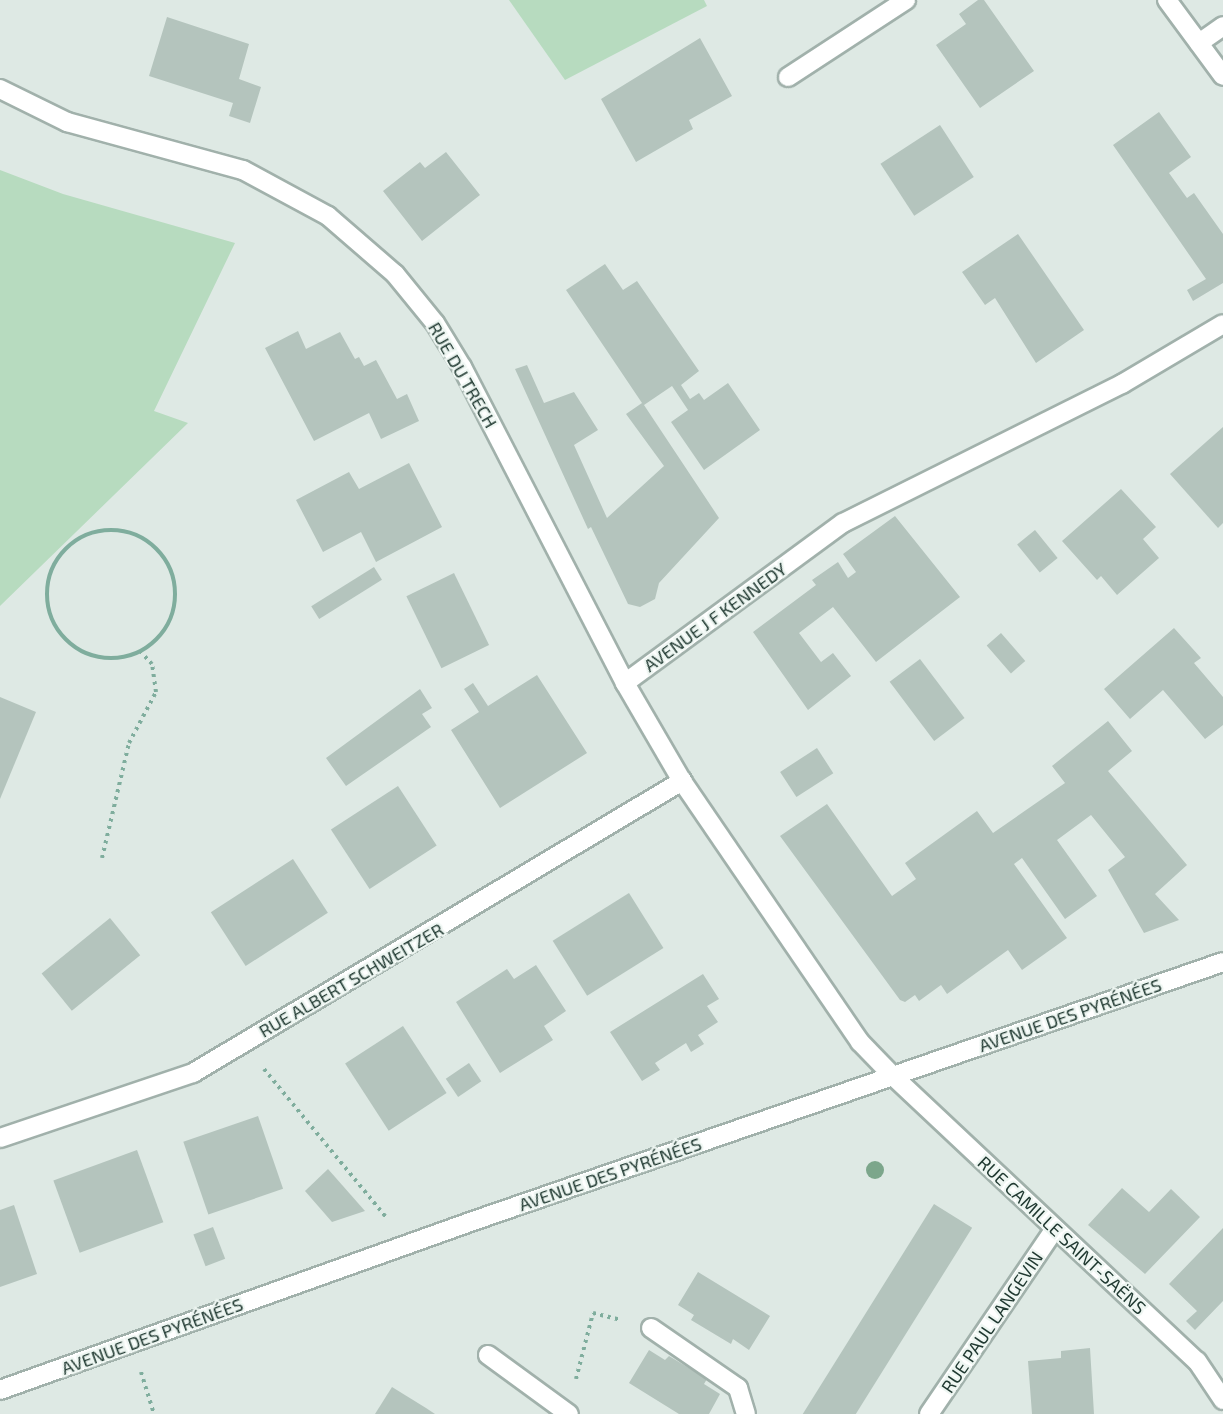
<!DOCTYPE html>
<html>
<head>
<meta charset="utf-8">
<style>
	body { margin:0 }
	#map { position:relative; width:1223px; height:1414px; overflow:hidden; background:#dee9e4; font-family:"Exo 2",sans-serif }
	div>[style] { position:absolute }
	.green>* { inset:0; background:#b7dbbf }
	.building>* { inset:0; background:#b4c4bd; transform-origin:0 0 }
	.path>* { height:4px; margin-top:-2px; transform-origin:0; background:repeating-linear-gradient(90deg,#7fad9d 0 3px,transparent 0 7.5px) }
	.path>.ring { margin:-2px; padding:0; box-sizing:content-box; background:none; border:4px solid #7fad9d; border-radius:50% }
	.roads { filter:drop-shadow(2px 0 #a1b1ab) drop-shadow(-2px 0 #a1b1ab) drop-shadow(0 2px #a1b1ab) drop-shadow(0 -2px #a1b1ab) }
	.service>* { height:18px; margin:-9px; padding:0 9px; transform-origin:9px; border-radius:9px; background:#fff }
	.minor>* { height:18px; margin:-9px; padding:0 9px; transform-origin:9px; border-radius:9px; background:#fff }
	.tertiary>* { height:18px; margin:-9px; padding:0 9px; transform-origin:9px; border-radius:9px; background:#fff }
	.secondary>* { height:18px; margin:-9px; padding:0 9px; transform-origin:9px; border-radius:9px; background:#fff }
	.trees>* { width:18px; height:18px; margin:-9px; border-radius:50%; background:#7ca68b }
	span { translate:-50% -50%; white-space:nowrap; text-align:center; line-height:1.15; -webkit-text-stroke:4.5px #eef6f2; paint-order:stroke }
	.street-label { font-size:18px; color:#203931 }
</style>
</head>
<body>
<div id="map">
	<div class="green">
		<div style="clip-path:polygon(509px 0,704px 0,707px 6px,565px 80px)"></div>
		<div style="clip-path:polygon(0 170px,63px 194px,235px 243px,154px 411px,188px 423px,0 606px)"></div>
	</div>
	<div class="building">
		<div style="clip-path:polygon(978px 0,984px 0,1034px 71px,980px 108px,936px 45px,966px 24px,959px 14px)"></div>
		<div style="clip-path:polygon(167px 17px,249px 44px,239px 79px,261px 87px,250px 123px,229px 116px,233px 103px,149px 76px)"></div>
		<div style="clip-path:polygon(700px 38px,732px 96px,689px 120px,693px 129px,636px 162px,601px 99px)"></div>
		<div style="clip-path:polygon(1159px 112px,1191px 157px,1169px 173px,1187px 198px,1194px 193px,1223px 234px,1223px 283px,1193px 301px,1187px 290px,1206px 279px,1113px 145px)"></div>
		<div style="left:940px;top:125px;width:62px;height:71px;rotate:57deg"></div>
		<div style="clip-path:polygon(446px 152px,480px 195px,422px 241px,383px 191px,420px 162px,425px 168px)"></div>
		<div style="clip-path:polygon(1018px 234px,1084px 330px,1036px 363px,995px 298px,985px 305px,962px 272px)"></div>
		<div style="clip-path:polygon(605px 264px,623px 290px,637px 281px,699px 371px,681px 385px,690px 399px,699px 393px,704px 400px,728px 383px,760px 430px,704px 470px,671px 422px,688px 410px,672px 386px,644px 405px,719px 518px,659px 583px,655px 599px,640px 607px,628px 604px,591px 527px,588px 529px,515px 369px,527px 365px,544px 403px,574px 392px,598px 430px,574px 445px,607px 518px,664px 466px,626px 414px,642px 403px,566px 290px)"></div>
		<div style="clip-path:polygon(298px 331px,306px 349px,340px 332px,355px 359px,359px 357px,364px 366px,376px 360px,397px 399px,407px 394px,419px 421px,381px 439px,369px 413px,314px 441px,265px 348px)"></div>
		<div style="clip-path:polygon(1223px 427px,1223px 523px,1218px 528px,1170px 474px)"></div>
		<div style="clip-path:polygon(409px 463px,442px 527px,376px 562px,361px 532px,323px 552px,296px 500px,349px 472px,359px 489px)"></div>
		<div style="clip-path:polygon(1121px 489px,1156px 527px,1143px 539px,1159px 558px,1117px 595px,1101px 576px,1097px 580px,1062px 541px)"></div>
		<div style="clip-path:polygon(895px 516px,960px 597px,876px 662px,833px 607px,799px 633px,821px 662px,833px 653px,851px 676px,808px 710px,753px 632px,816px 585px,812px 580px,838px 562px,848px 578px,856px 572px,843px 554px)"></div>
		<div style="left:1035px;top:530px;width:36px;height:23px;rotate:51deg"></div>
		<div style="left:374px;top:567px;width:15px;height:74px;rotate:58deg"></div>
		<div style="left:454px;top:573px;width:80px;height:53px;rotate:64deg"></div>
		<div style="clip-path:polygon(1174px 628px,1201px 658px,1194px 663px,1223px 697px,1223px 725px,1205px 739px,1163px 690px,1130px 719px,1104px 689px)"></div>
		<div style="left:1001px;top:633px;width:37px;height:19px;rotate:49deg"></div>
		<div style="left:920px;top:659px;width:74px;height:38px;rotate:53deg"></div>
		<div style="clip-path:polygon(537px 675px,587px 753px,500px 808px,451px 730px,479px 712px,464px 689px,473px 683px,488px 706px)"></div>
		<div style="clip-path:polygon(420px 689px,432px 708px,422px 714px,431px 727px,346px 786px,326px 758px)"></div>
		<div style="clip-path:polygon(0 697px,36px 712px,0 799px)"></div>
		<div style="clip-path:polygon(1108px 721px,1132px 751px,1108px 771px,1187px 865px,1155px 894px,1179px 920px,1144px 933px,1108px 870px,1125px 857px,1091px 815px,1057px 840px,1097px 896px,1065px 919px,1022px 858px,1014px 864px,1067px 938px,1022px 970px,1008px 950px,947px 994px,941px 985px,919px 1001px,915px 995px,905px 1002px,900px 1000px,780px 836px,827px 804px,892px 896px,916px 879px,905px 863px,977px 811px,993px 833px,1065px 783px,1052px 766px)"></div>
		<div style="left:817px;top:748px;width:30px;height:44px;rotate:57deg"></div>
		<div style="left:398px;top:786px;width:71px;height:80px;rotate:57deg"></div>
		<div style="left:293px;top:859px;width:64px;height:98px;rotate:57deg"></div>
		<div style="left:629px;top:893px;width:65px;height:90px;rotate:58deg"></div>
		<div style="left:110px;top:918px;width:48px;height:88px;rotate:51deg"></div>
		<div style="clip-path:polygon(536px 965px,566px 1011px,544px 1026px,553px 1040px,500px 1073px,456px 1002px,507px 969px,514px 979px)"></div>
		<div style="clip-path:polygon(703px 974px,719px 999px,707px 1006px,718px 1022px,698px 1035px,704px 1044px,691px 1052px,686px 1043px,655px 1063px,660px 1070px,642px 1081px,610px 1032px)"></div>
		<div style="left:403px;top:1026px;width:80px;height:69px;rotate:57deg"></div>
		<div style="left:469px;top:1063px;width:22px;height:28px;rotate:56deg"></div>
		<div style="left:258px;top:1116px;width:77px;height:79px;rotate:71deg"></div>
		<div style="left:137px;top:1150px;width:77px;height:89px;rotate:70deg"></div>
		<div style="clip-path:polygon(328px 1169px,365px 1211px,332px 1222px,305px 1191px)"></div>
		<div style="clip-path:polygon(1122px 1188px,1149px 1212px,1171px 1189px,1200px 1217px,1145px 1274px,1088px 1225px)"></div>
		<div style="left:934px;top:1204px;width:45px;height:250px;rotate:32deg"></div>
		<div style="clip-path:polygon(14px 1205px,37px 1274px,0 1287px,0 1210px)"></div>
		<div style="left:213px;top:1227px;width:34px;height:21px;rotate:69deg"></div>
		<div style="clip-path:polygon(1223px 1228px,1223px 1301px,1195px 1330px,1186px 1321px,1197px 1311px,1169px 1284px)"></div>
		<div style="clip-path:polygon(698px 1272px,770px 1316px,749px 1350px,733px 1339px,731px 1344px,691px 1320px,694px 1315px,678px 1305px)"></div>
		<div style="clip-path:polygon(1090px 1348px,1094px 1414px,1032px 1414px,1028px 1361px,1061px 1358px,1061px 1351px)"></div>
		<div style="clip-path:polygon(649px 1350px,665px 1360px,669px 1356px,707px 1379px,704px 1384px,720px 1394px,709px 1414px,679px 1414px,629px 1383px)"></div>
		<div style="clip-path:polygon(392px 1387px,426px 1408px,435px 1414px,375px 1414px)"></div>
	</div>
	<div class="path">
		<div class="ring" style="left:47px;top:530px;width:124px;height:124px"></div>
		<div style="left:102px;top:858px;width:118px;rotate:-76.8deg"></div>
		<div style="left:129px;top:743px;width:58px;rotate:-62.1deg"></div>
		<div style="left:156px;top:692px;width:28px;rotate:-98deg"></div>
		<div style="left:152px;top:664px;width:16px;rotate:-133deg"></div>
		<div style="left:264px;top:1069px;width:193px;rotate:50.5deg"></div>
		<div style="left:141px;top:1372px;width:44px;rotate:72.8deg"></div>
		<div style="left:576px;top:1379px;width:68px;rotate:-75.6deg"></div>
		<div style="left:593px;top:1313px;width:29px;rotate:14deg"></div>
	</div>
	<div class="roads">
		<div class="service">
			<div style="left:1167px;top:0;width:94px;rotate:53.6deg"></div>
			<div style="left:1199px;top:43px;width:29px;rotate:-35deg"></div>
			<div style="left:651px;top:1328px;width:106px;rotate:34.6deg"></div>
			<div style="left:738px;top:1388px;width:27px;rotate:73deg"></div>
		</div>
		<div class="minor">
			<div style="left:788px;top:77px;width:141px;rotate:-33.1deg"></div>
			<div style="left:625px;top:683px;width:270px;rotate:-36.3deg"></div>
			<div style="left:843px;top:523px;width:312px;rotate:-26.5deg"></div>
			<div style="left:1122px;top:384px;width:117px;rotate:-30.7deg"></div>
			<div style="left:893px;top:1076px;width:417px;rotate:43.2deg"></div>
			<div style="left:1197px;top:1361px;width:47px;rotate:56.3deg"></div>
			<div style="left:0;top:1138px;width:204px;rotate:-18.6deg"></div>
			<div style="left:193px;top:1073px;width:570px;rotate:-30.84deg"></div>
			<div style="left:488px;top:1355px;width:100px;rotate:36.1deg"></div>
			<div style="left:929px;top:1414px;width:222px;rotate:-55.8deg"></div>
		</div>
		<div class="tertiary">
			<div style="left:0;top:89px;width:75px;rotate:26.2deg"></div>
			<div style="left:67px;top:122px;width:182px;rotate:15.3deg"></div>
			<div style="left:243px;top:170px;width:97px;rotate:28.4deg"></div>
			<div style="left:328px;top:216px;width:89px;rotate:40.9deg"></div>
			<div style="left:395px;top:274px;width:63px;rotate:50.8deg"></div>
			<div style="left:435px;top:323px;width:52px;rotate:58.5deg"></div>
			<div style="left:462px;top:367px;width:356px;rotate:62.7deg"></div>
			<div style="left:625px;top:683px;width:113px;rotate:59.8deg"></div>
			<div style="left:682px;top:781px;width:316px;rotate:55.7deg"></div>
			<div style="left:860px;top:1042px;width:47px;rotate:45.9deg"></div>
		</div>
		<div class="secondary">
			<div style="left:0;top:1390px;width:502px;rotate:-19.66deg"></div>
			<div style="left:473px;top:1221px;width:793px;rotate:-19.05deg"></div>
		</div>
	</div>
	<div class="trees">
		<div style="left:875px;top:1170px"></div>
	</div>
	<div class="street-label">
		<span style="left:463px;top:375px;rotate:60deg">RUE DU TRECH</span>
		<span style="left:715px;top:617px;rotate:-36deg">AVENUE J F KENNEDY</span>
		<span style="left:351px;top:980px;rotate:-30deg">RUE ALBERT SCHWEITZER</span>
		<span style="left:1070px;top:1015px;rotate:-19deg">AVENUE DES PYRÉNÉES</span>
		<span style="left:610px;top:1174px;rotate:-19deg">AVENUE DES PYRÉNÉES</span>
		<span style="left:1062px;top:1235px;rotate:43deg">RUE CAMILLE SAINT-SAËNS</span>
		<span style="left:992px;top:1322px;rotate:-56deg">RUE PAUL LANGEVIN</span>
		<span style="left:152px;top:1336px;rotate:-20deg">AVENUE DES PYRÉNÉES</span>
	</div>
</div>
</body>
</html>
